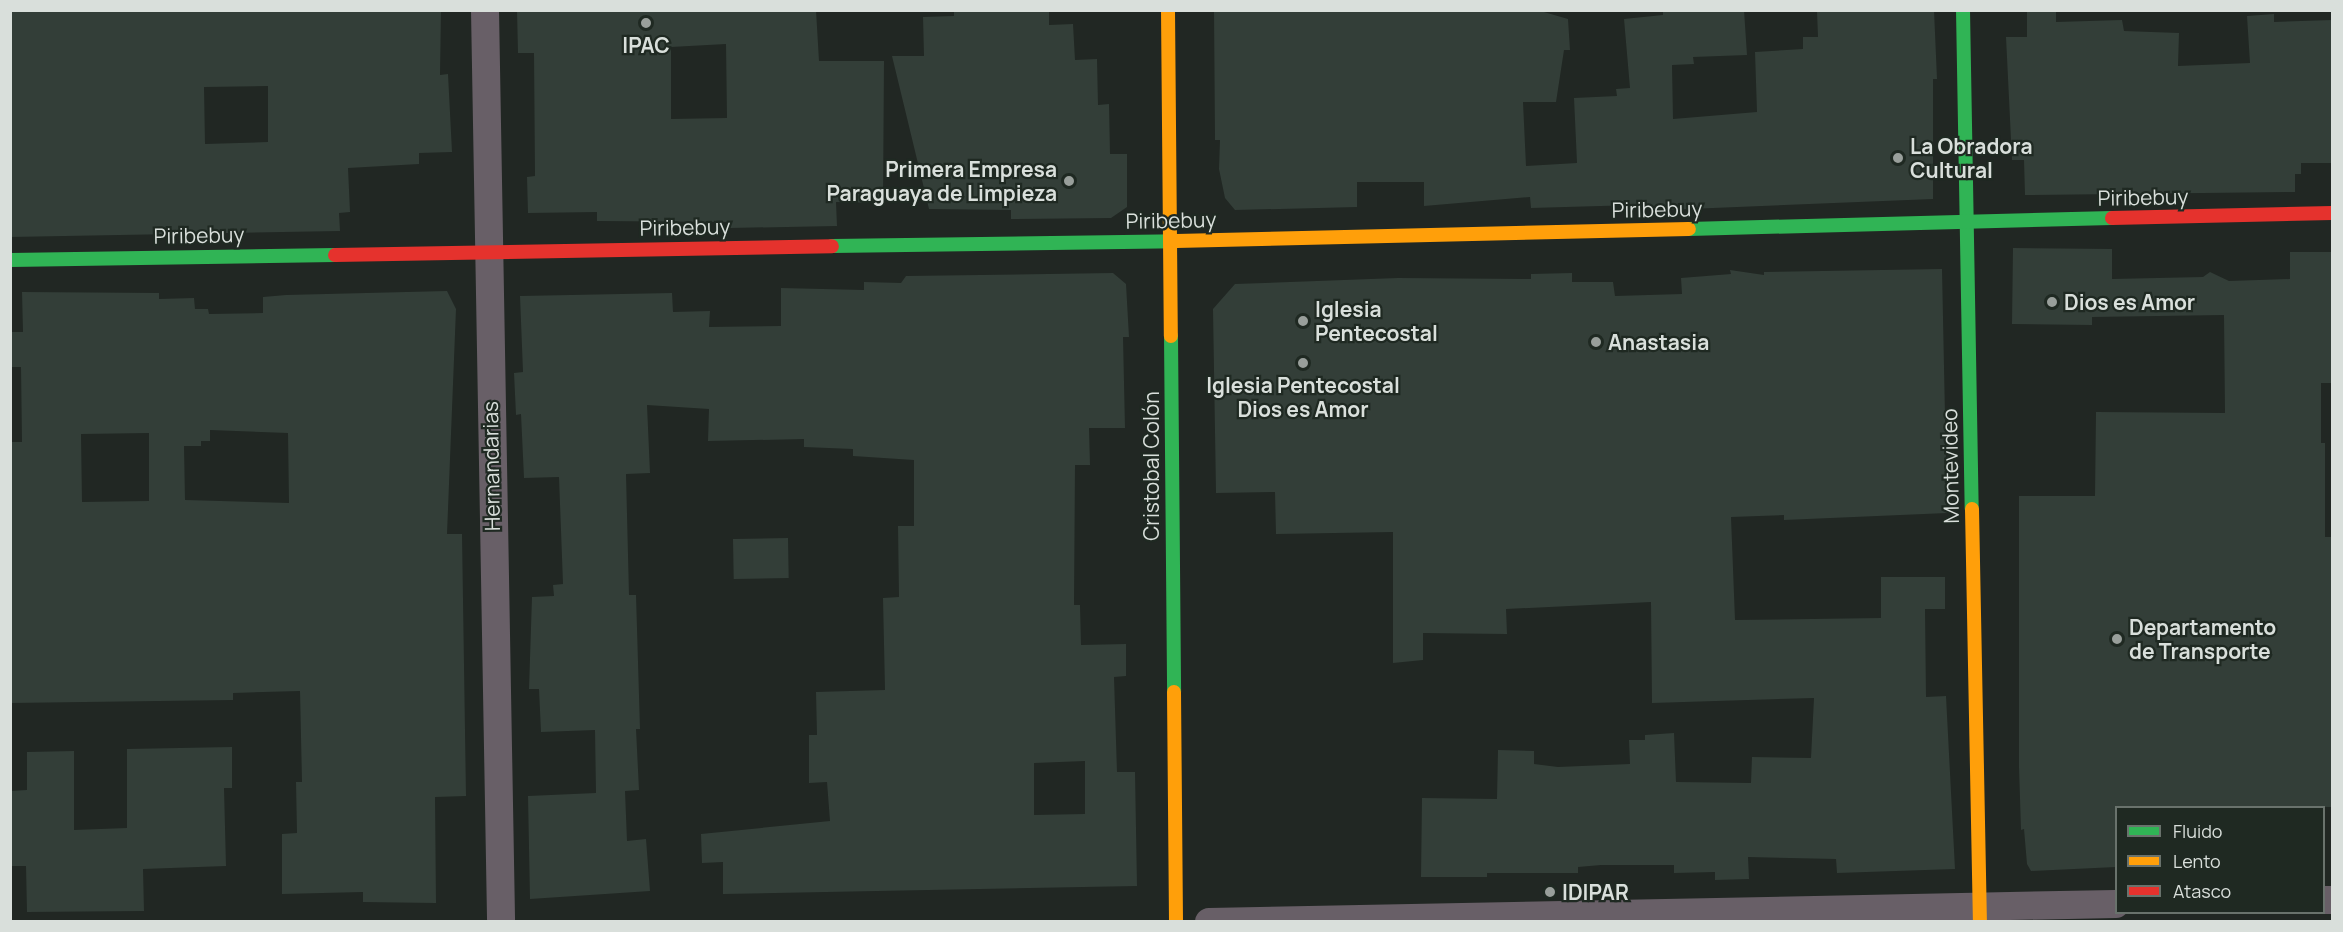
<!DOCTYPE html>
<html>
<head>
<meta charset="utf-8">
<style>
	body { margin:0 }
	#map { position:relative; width:2343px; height:932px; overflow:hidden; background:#212723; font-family:Manrope,sans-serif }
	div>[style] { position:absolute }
	.building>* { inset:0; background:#333e38; transform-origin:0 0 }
	.street>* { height:28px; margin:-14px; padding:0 14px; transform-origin:14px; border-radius:14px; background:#685f67 }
	.fast>* { height:14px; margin:-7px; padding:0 7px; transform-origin:7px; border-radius:7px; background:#30b455 }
	.slow>* { height:14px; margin:-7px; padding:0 7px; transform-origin:7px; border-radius:7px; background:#ff9f0a }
	.jam>* { height:14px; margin:-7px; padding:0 7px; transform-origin:7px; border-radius:7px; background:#e5322d }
	.dots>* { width:16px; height:16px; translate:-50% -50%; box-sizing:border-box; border:3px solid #1f2922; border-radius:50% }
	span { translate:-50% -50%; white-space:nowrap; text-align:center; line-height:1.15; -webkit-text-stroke:4.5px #1f2922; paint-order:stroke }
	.poi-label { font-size:21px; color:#d9dfdb; font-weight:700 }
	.left { translate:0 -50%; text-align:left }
	.right { translate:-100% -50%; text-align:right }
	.street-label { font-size:21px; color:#d9dfdb }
	.frame { position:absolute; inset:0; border:12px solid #d9dfdb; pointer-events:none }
	.legend { position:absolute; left:2115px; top:806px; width:210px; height:108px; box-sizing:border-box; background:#1f2922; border:2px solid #69726c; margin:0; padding:8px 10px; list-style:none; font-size:18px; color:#d9dfdb }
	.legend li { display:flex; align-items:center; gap:12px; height:30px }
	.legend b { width:30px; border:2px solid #69726c }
</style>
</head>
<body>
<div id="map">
	<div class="building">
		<div style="clip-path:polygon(evenodd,10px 10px,441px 10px,440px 75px,448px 74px,452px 152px,419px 153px,419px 164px,348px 168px,350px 212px,339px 213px,340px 231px,10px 237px,10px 10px,268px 86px,268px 142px,205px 144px,204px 87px,268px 86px)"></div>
		<div style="clip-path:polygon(evenodd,517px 10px,816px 10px,819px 61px,884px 61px,883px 203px,836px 202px,837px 226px,730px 228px,730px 222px,597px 221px,597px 212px,528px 213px,527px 177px,535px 176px,534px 53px,518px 53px,517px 10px,726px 44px,727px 118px,671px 119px,671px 47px,726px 44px)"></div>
		<div style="clip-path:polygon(954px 10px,1049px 10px,1049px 25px,1073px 24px,1075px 60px,1097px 59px,1098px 105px,1109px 104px,1110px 154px,1127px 154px,1127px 207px,1111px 218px,1011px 219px,1011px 210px,929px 209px,892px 56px,924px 56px,923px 17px,954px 16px)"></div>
		<div style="clip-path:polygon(1214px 10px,1537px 10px,1568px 19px,1570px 50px,1564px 50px,1556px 102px,1523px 102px,1526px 166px,1577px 163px,1574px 98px,1617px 96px,1616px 89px,1630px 88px,1624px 19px,1663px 15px,1663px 10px,1744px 10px,1747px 55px,1693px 57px,1694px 64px,1672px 65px,1673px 119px,1757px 112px,1755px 52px,1803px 49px,1803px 37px,1818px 37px,1817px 11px,1934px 10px,1937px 79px,1933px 79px,1933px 199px,1664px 210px,1636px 208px,1635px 205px,1531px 208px,1530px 197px,1424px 206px,1424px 182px,1357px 182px,1357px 207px,1235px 210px,1225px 198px,1219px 169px,1220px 140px,1215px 140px)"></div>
		<div style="clip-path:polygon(2056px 10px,2056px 22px,2122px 20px,2124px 31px,2179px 33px,2178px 66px,2250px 63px,2247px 16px,2274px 14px,2274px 22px,2332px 20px,2332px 163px,2301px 163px,2301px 174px,2295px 174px,2295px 192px,2025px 195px,2024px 160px,2012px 160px,2006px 37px,2027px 37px,2027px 11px)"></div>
		<div style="clip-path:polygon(2013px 248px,2112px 249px,2112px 279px,2203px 277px,2210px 272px,2229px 281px,2290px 279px,2290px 252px,2332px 252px,2332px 383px,2321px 383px,2321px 443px,2325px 443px,2325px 537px,2332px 537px,2332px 807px,2116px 807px,2116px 867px,2031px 871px,2027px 864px,2024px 829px,2021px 830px,2019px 767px,2019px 496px,2095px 496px,2096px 412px,2225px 413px,2224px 315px,2092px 317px,2092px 325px,2012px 324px)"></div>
		<div style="clip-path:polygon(1942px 269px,1947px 513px,1784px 520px,1784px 515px,1731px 517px,1735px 620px,1881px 618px,1881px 577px,1945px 577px,1945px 609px,1925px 609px,1926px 697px,1946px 696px,1955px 869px,1837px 873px,1836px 859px,1748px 857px,1749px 879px,1715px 880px,1715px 872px,1674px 873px,1674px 865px,1601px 865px,1578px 867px,1578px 873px,1487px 873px,1487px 877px,1421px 877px,1422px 798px,1497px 799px,1498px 750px,1534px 751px,1534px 764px,1558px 767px,1630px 764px,1629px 740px,1645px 740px,1645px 735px,1674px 733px,1676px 782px,1751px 783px,1752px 757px,1811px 758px,1814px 698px,1652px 703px,1651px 602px,1506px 609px,1507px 634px,1423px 633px,1423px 660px,1393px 663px,1393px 532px,1276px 534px,1275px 492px,1216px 493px,1213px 309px,1235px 284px,1398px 278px,1531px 279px,1531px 274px,1572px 273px,1572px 282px,1613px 282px,1615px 296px,1682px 294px,1681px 278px,1731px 274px,1730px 270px,1764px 275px,1764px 272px)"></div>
		<div style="clip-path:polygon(evenodd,1113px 273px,1126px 284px,1129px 337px,1123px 337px,1125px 428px,1089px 428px,1090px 465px,1075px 465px,1074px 605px,1080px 605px,1081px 645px,1126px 644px,1126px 676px,1114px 677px,1117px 772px,1135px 772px,1137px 886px,723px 894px,723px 862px,702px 863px,701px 834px,830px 821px,827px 782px,809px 783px,809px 735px,817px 735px,816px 692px,885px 690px,883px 598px,899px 597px,898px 526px,914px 526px,914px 460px,853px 456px,853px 449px,804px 447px,804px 439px,708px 441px,709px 409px,647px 405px,650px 473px,626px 474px,629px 595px,636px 595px,640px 729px,636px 729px,639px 790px,625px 791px,627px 841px,646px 839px,650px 891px,530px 899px,528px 796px,596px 793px,595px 730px,541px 732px,539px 689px,529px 689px,532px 597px,554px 596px,553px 585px,563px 584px,559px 477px,524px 478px,521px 414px,516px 415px,514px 373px,523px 372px,520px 296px,672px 293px,673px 312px,710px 311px,709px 327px,781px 326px,781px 288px,864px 290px,864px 282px,901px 283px,906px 276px,1113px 273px,1085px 761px,1085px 814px,1034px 815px,1034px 763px,1085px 761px)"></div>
		<div style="clip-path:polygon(evenodd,447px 291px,456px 309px,447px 534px,462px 534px,466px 796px,435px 797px,436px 903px,363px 902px,363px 892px,282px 894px,282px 834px,297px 833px,296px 782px,302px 782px,300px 691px,233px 693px,233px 700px,10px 703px,10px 442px,22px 442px,21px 367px,10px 367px,10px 332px,23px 332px,22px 292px,159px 293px,159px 299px,194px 298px,195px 309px,208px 309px,209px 314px,263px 313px,263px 297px,286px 295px,447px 291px,210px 430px,288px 433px,289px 503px,185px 500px,184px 446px,201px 446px,201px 441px,210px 441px,210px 430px,447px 291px,149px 433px,149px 501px,82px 502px,81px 434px,149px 433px)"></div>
		<div style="left:788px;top:538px;width:40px;height:55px;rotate:89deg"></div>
		<div style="clip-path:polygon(232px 747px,232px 788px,224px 788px,226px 866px,143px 869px,144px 911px,27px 912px,26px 866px,10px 866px,10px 791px,27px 790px,27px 752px,74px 751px,74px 830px,127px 828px,127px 749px)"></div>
	</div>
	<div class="street">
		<div style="left:485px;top:10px;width:912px;rotate:88.99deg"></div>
		<div style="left:2324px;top:900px;width:8px"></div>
		<div style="left:1209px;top:922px;width:907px;rotate:-1.14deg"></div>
	</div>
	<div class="fast">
		<div style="left:1963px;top:10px;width:499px;rotate:89deg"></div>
		<div style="left:1689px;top:229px;width:423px;rotate:-1.5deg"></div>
		<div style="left:832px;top:246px;width:344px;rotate:-0.8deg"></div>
		<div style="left:10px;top:260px;width:325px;rotate:-0.9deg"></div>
		<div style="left:1171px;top:336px;width:356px;rotate:89.5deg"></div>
	</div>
	<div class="slow">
		<div style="left:1168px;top:10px;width:326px;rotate:89.5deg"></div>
		<div style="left:1176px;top:241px;width:513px;rotate:-1.34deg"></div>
		<div style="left:1972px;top:509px;width:413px;rotate:88.9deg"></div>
		<div style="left:1174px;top:692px;width:230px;rotate:89.5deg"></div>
	</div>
	<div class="jam">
		<div style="left:2112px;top:218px;width:220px;rotate:-1.3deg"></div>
		<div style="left:335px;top:255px;width:497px;rotate:-1deg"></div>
	</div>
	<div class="dots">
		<div style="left:646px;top:23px;background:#999f9b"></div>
		<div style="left:1898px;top:158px;background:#999f9b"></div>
		<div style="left:1069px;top:181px;background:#999f9b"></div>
		<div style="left:2052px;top:302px;background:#999f9b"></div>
		<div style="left:1303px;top:321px;background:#999f9b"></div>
		<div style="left:1596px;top:342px;background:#999f9b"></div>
		<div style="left:1303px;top:363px;background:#999f9b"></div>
		<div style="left:2117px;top:639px;background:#999f9b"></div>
		<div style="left:1550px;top:892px;background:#999f9b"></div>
	</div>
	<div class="poi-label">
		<span style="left:646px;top:45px">IPAC</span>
		<span class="left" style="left:1910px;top:158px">La Obradora<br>Cultural</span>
		<span class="right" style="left:1057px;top:181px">Primera Empresa<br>Paraguaya de Limpieza</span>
		<span class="left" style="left:2064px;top:302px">Dios es Amor</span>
		<span class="left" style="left:1315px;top:321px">Iglesia<br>Pentecostal</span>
		<span class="left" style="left:1608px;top:342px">Anastasia</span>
		<span style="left:1303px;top:397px">Iglesia Pentecostal<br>Dios es Amor</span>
		<span class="left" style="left:2129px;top:639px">Departamento<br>de Transporte</span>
		<span class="left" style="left:1562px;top:892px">IDIPAR</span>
	</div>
	<div class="street-label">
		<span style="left:2143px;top:197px;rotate:-1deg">Piribebuy</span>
		<span style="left:1657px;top:209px;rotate:-1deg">Piribebuy</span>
		<span style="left:1171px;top:220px;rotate:-1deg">Piribebuy</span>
		<span style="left:685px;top:227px;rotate:-1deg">Piribebuy</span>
		<span style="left:199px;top:235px;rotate:-1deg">Piribebuy</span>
		<span style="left:491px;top:466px;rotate:-91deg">Hernandarias</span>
		<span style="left:1151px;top:466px;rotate:-90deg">Cristobal Colón</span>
		<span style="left:1950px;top:466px;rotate:-91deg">Montevideo</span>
	</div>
	<div class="frame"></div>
	<ul class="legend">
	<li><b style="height:8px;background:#30b455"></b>Fluido</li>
	<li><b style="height:8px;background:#ff9f0a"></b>Lento</li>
	<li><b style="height:8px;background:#e5322d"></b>Atasco</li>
	</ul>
</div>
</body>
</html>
